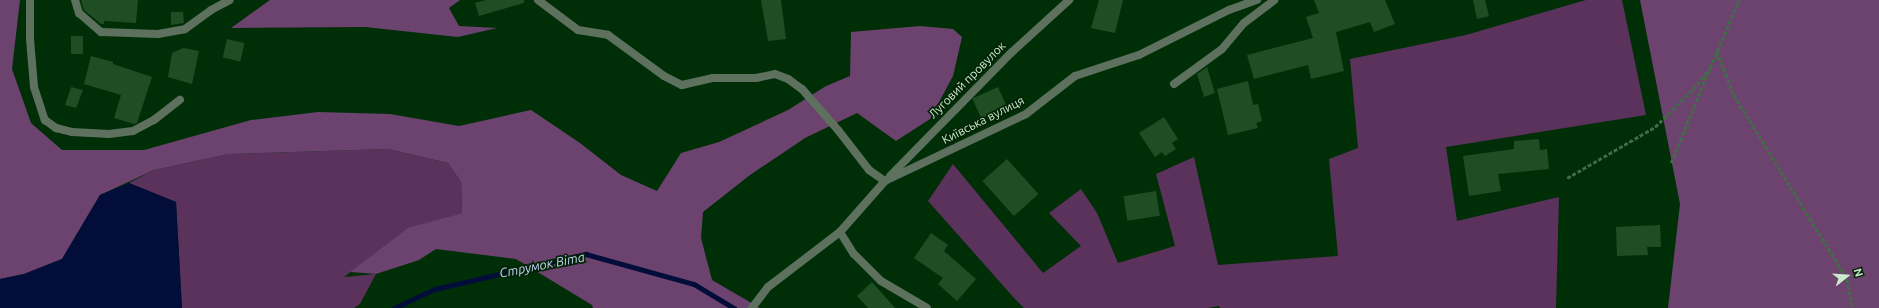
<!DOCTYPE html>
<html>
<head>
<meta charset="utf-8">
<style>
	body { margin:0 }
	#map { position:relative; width:1879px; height:308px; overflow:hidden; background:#002f07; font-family:Ubuntu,sans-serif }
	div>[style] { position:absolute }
	.green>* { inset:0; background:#5a325c }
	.forest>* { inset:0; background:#6c426e }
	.water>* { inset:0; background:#030d39 }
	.stream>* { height:4.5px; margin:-2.25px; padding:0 2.25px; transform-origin:2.25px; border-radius:2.25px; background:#030d39 }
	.building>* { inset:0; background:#1f4e24; transform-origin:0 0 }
	.path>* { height:2.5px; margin-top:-1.25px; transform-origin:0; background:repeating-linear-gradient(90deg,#426c47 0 4px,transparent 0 6px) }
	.lane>* { height:8px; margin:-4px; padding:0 4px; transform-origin:4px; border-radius:4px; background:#5d715e }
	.street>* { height:8px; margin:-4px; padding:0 4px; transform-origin:4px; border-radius:4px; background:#5d715e }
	span { translate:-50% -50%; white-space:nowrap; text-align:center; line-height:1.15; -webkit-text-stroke:3.5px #032307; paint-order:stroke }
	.street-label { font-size:12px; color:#cbe9cb }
	.water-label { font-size:13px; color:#c5d3f3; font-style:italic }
	.north { position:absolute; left:1827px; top:256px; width:40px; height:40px; -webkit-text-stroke:3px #032307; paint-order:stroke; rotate:73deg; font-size:11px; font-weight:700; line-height:16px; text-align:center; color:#cbe9cb }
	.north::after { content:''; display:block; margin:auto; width:14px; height:18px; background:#cbe9cb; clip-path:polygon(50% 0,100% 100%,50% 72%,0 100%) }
</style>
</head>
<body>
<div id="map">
	<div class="green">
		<div style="clip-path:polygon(1586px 0,1622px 0,1646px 115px,1446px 147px,1457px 221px,1559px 197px,1556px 308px,1220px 308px,1219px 306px,1208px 308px,1024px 308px,1015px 299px,928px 201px,953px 164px,1043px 273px,1081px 246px,1049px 213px,1081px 189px,1097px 213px,1118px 263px,1175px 246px,1156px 174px,1194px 157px,1218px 265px,1338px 256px,1329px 159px,1358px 148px,1350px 59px,1466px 35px)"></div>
		<div style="clip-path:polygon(388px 149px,448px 163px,461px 182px,462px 213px,438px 220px,372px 256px,344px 277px,376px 274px,360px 304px,354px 308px,182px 308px,176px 202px,129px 183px,154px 170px,229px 154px)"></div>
	</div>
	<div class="forest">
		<div style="clip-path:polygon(0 0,20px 0,12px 69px,31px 123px,62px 150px,144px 150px,251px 120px,318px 112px,390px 114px,459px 126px,531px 110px,580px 143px,621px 175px,657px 191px,681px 153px,719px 142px,788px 110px,826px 86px,850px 76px,851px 32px,920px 26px,953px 29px,962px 37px,953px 76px,930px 119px,896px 141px,857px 113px,805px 138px,750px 175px,703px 212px,701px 238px,712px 280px,760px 308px,593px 308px,592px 305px,516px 259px,436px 249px,419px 260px,376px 274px,350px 272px,408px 228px,462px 213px,461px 182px,448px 163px,388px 149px,229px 154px,154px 170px,100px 195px,62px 259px,24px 274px,0 279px)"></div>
		<div style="clip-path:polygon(270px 0,460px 0,449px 8px,459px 26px,497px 28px,458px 37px,365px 27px,231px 28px)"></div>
		<div style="clip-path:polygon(1640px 0,1879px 0,1879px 308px,1668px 308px,1680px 204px)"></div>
	</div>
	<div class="water">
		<div style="clip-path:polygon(129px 183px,176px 202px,182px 308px,0 308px,0 279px,24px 274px,62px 259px,100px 195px)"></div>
	</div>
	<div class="stream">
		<div style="left:394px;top:308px;width:45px;rotate:-24.9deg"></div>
		<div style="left:435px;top:289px;width:155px;rotate:-13.1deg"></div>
		<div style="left:586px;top:254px;width:112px;rotate:15.5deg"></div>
		<div style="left:694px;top:284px;width:47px;rotate:31deg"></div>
	</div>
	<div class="building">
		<div style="clip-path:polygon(81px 0,138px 0,136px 23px,104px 21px,104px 24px,101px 24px,84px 10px)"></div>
		<div style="clip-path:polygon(486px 0,524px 0,524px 3px,479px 16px,475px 3px)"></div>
		<div style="clip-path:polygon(761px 0,781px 0,786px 39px,768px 41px)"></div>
		<div style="clip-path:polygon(1099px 0,1123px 0,1115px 33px,1091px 28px)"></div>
		<div style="clip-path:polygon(1314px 0,1385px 0,1395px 24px,1374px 32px,1370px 22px,1336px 32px,1344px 71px,1311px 79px,1308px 65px,1254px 79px,1247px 55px,1313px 38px,1306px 17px,1319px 13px)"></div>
		<div style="clip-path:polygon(1473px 0,1485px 0,1489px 16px,1477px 19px)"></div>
		<div style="clip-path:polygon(171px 12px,183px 12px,184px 23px,171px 25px)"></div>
		<div style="left:71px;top:36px;width:12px;height:18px"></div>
		<div style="left:227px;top:39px;width:18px;height:19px;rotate:13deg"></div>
		<div style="clip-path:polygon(183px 48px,199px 51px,192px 84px,168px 77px,172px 53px)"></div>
		<div style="clip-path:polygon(91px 56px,113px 62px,113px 64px,152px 77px,137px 123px,134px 124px,114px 118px,121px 95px,84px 84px)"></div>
		<div style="clip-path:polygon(1207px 67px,1215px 93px,1204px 97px,1197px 74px)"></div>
		<div style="clip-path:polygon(1248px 81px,1253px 105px,1258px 104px,1262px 121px,1256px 123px,1258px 128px,1228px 135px,1217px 89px)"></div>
		<div style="clip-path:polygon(71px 87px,83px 90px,76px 108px,65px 105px)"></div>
		<div style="left:998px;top:87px;width:22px;height:28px;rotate:66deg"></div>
		<div style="clip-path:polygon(1164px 117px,1178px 139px,1172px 143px,1176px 149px,1165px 156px,1162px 152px,1155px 157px,1139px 133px)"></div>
		<div style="clip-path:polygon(1539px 139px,1540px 150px,1547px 149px,1549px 169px,1498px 174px,1501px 191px,1469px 196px,1463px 156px,1514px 149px,1514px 141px)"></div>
		<div style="left:1007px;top:159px;width:47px;height:33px;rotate:48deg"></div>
		<div style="left:1156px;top:191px;width:25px;height:33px;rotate:81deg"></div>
		<div style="clip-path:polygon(1660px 225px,1661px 247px,1647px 247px,1648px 255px,1617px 256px,1616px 227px)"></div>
		<div style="clip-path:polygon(931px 233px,948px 245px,944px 251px,976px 279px,957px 301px,938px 284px,943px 278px,914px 258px)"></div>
		<div style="clip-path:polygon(872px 282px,895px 308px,868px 308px,857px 296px)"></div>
	</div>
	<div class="path">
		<div style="left:1717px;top:51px;width:47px;rotate:68.9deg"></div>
		<div style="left:1734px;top:95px;width:216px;rotate:58.4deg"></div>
		<div style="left:1847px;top:279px;width:30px;rotate:78deg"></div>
		<div style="left:1671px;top:163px;width:100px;rotate:-67.8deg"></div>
		<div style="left:1567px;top:178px;width:102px;rotate:-30.1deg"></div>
		<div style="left:1655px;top:127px;width:54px;rotate:-45deg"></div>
		<div style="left:1693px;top:89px;width:27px;rotate:-51deg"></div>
		<div style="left:1710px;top:68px;width:74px;rotate:-66.9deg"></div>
	</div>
	<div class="lane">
		<div style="left:30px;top:0;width:39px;rotate:90deg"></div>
		<div style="left:30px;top:39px;width:48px;rotate:85.2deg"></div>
		<div style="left:34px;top:87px;width:35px;rotate:72deg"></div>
		<div style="left:45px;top:120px;width:14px;rotate:36deg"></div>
		<div style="left:56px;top:128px;width:16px;rotate:14deg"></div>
		<div style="left:72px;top:132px;width:37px;rotate:3deg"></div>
		<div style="left:109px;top:134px;width:24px;rotate:-7deg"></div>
		<div style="left:133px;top:131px;width:24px;rotate:-28deg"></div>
		<div style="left:154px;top:120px;width:33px;rotate:-38deg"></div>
		<div style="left:538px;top:0;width:50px;rotate:36.9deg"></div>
		<div style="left:578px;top:30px;width:30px;rotate:9deg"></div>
		<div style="left:608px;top:35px;width:69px;rotate:36.2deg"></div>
		<div style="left:664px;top:76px;width:20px;rotate:27deg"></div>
		<div style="left:682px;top:85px;width:32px;rotate:-13deg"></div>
		<div style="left:713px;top:78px;width:43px"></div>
		<div style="left:756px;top:78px;width:19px;rotate:-12deg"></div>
		<div style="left:775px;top:74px;width:14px;rotate:21deg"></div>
		<div style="left:788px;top:79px;width:17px;rotate:36deg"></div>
		<div style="left:802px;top:89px;width:55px;rotate:48.7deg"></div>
		<div style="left:838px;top:130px;width:51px;rotate:52.2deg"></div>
		<div style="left:869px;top:170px;width:19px;rotate:35deg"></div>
	</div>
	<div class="street">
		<div style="left:75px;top:0;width:14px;rotate:73deg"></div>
		<div style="left:79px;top:13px;width:29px;rotate:41deg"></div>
		<div style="left:101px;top:32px;width:57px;rotate:2deg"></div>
		<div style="left:158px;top:34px;width:27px;rotate:-10deg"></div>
		<div style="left:185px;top:29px;width:32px;rotate:-36deg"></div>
		<div style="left:211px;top:10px;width:21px;rotate:-28deg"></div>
		<div style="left:1174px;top:84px;width:59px;rotate:-36.1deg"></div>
		<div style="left:1222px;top:49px;width:34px;rotate:-50deg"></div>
		<div style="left:1244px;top:23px;width:38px;rotate:-37deg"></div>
		<div style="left:890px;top:176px;width:173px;rotate:-45.5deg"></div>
		<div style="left:1011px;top:53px;width:79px;rotate:-42.4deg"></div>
		<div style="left:840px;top:232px;width:26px;rotate:58deg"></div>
		<div style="left:854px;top:254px;width:38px;rotate:45deg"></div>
		<div style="left:881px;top:281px;width:53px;rotate:30.4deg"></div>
		<div style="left:752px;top:308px;width:26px;rotate:-53deg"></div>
		<div style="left:768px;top:287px;width:91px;rotate:-37.4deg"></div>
		<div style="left:840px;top:232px;width:68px;rotate:-48.6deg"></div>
		<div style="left:885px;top:181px;width:156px;rotate:-25.4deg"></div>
		<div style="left:1026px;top:114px;width:62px;rotate:-37.8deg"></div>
		<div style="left:1075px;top:76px;width:67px;rotate:-18.2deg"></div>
		<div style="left:1139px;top:55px;width:101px;rotate:-26.6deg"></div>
		<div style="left:1229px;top:10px;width:30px;rotate:-20deg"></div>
	</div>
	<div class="street-label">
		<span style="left:967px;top:80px;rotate:-45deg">Луговий провулок</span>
		<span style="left:983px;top:120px;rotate:-27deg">Київська вулиця</span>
	</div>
	<div class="water-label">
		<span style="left:542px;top:265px;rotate:-11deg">Струмок Віта</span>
	</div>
	<div class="north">N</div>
</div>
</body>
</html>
